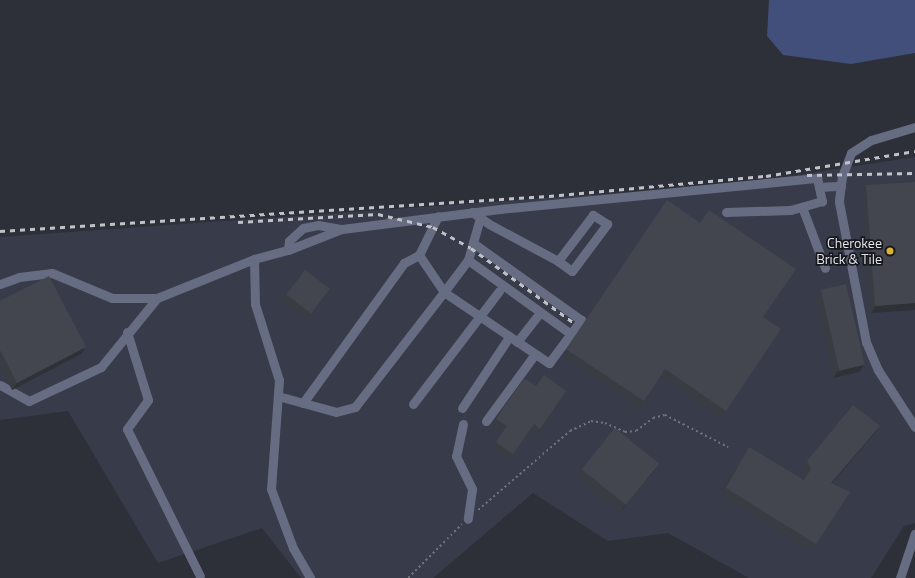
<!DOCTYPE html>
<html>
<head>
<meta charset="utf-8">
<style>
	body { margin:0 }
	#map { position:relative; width:915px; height:578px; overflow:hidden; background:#2d3039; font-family:"Titillium Web",sans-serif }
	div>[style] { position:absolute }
	.built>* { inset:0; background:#383c4a }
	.green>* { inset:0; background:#414f7a }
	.path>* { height:1.5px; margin-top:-0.75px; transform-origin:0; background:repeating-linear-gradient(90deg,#70737a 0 2px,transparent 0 5px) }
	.minor>* { height:9px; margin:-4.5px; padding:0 4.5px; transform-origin:4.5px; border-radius:4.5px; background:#666d82 }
	.rail>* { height:2.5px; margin-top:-1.25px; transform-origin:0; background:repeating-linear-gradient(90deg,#c0c2c9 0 5px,transparent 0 10px) }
	.wall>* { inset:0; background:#3a3c44; transform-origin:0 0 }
	.shaded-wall>* { inset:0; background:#2f3137 }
	.building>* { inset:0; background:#43464f; transform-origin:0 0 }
	.dots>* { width:11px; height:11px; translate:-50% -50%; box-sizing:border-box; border:2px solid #17181c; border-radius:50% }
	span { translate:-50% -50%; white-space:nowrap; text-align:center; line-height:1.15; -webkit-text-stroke:3.5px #17181c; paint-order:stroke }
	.poi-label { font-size:14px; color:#e2e4ea }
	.right { translate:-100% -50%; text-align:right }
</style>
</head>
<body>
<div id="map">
	<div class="built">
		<div style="clip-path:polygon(915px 157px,915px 523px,904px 526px,871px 578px,749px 578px,668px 533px,608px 541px,533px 493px,433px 578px,301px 578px,262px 528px,158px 563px,68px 411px,0 420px,0 237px,730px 185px)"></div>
	</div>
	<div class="green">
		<div style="clip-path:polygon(769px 0,915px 0,915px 53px,851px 64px,783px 55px,767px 36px)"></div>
	</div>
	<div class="path">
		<div style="left:478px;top:510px;width:121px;rotate:-40.7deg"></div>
		<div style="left:570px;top:431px;width:23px;rotate:-25deg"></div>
		<div style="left:591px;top:421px;width:14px;rotate:8deg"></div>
		<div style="left:605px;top:423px;width:22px;rotate:24deg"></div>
		<div style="left:625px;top:432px;width:11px;rotate:-5deg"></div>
		<div style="left:636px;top:431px;width:21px;rotate:-37deg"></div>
		<div style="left:653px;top:418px;width:12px;rotate:-14deg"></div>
		<div style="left:665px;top:415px;width:71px;rotate:26.9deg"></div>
		<div style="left:408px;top:578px;width:76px;rotate:-45deg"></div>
	</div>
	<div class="minor">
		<div style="left:915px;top:127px;width:46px;rotate:163.5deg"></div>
		<div style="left:871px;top:140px;width:24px;rotate:147deg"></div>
		<div style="left:851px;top:153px;width:25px;rotate:111deg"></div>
		<div style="left:842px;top:176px;width:26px;rotate:97deg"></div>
		<div style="left:839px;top:202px;width:143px;rotate:79.1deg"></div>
		<div style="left:866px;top:342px;width:30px;rotate:67deg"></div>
		<div style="left:878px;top:370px;width:68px;rotate:57deg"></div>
		<div style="left:819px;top:187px;width:22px;rotate:-3deg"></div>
		<div style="left:802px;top:207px;width:65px;rotate:69.3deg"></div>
		<div style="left:472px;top:212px;width:21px;rotate:35deg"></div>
		<div style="left:489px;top:224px;width:78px;rotate:28.2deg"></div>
		<div style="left:558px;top:261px;width:17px;rotate:36deg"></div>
		<div style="left:572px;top:271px;width:59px;rotate:-53.3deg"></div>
		<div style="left:607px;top:224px;width:17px;rotate:-147deg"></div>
		<div style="left:593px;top:215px;width:58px;rotate:127.3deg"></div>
		<div style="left:480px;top:218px;width:44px;rotate:105.9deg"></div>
		<div style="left:468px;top:260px;width:127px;rotate:35.7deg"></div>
		<div style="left:288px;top:250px;width:9px;rotate:-84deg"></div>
		<div style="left:289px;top:241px;width:19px;rotate:-43deg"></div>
		<div style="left:303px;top:228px;width:15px;rotate:-11deg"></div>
		<div style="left:318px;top:225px;width:23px;rotate:10deg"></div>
		<div style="left:254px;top:259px;width:45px;rotate:88.7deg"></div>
		<div style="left:255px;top:304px;width:80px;rotate:72.5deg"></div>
		<div style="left:279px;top:380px;width:109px;rotate:94.2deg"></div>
		<div style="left:271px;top:489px;width:63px;rotate:69.6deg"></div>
		<div style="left:293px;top:548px;width:34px;rotate:60deg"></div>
		<div style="left:468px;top:260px;width:40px;rotate:127deg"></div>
		<div style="left:444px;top:292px;width:127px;rotate:34.1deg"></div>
		<div style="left:549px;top:363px;width:54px;rotate:-53.3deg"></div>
		<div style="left:581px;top:320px;width:133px;rotate:-144.5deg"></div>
		<div style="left:0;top:284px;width:20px;rotate:-20deg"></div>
		<div style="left:19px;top:277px;width:33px;rotate:-7deg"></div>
		<div style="left:52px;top:273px;width:65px;rotate:22.6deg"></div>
		<div style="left:112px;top:298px;width:45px"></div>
		<div style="left:157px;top:298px;width:105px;rotate:-21.9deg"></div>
		<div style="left:254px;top:259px;width:35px;rotate:-15deg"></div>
		<div style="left:288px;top:250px;width:58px;rotate:-21.3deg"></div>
		<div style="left:342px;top:229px;width:159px;rotate:-7.2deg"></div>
		<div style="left:500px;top:209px;width:319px;rotate:-5.6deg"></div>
		<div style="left:817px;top:178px;width:24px;rotate:78deg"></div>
		<div style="left:822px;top:201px;width:33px;rotate:164deg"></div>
		<div style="left:790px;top:210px;width:64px;rotate:178.2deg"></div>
		<div style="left:127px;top:332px;width:71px;rotate:72.8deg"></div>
		<div style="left:148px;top:400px;width:36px;rotate:126deg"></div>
		<div style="left:127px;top:429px;width:164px;rotate:63.6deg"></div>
		<div style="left:517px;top:342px;width:34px;rotate:-52deg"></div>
		<div style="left:0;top:385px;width:33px;rotate:29deg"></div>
		<div style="left:29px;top:401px;width:80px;rotate:-25.3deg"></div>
		<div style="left:101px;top:367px;width:89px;rotate:-50.9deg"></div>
		<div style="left:278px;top:396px;width:60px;rotate:15.4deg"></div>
		<div style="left:336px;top:412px;width:20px;rotate:-15deg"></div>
		<div style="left:355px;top:407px;width:145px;rotate:-52.3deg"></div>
		<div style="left:444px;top:292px;width:45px;rotate:-124deg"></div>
		<div style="left:419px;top:255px;width:43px;rotate:-64deg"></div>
		<div style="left:303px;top:403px;width:173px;rotate:-54.2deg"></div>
		<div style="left:404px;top:263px;width:17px;rotate:-28deg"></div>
		<div style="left:413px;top:404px;width:142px;rotate:-52.7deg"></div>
		<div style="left:462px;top:408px;width:85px;rotate:-56.5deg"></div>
		<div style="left:486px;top:421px;width:83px;rotate:-53.8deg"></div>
		<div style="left:463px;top:424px;width:33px;rotate:102deg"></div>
		<div style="left:456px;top:456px;width:37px;rotate:64deg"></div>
		<div style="left:472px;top:489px;width:30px;rotate:98deg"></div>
		<div style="left:900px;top:578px;width:47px;rotate:-71.6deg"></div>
	</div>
	<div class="rail">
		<div style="left:807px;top:175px;width:108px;rotate:-1.1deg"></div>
		<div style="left:238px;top:222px;width:140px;rotate:-3.3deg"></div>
		<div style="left:378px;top:214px;width:57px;rotate:13.3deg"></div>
		<div style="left:433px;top:227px;width:43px;rotate:28.9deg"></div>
		<div style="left:471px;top:248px;width:126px;rotate:36deg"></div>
		<div style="left:0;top:231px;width:550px;rotate:-3.65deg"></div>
		<div style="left:549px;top:196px;width:218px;rotate:-5.3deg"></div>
		<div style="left:766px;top:176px;width:151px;rotate:-9.5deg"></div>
	</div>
	<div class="wall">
		<div style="clip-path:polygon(866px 185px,915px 310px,871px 313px,862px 192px)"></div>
		<div style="clip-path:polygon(667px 200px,763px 317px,781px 329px,721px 418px,661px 376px,639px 408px,562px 356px)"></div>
		<div style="left:305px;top:270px;width:31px;height:39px;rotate:37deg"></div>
		<div style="clip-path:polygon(820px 289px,864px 365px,859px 372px,833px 378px,815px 296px)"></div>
		<div style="clip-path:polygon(0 301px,81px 354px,12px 390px,0 367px)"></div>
		<div style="clip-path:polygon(524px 378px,536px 386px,566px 391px,536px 436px,529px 431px,508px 461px,491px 449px,502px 433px,491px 426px)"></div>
		<div style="clip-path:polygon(880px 426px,875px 433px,831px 484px,816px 544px,811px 551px,721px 495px,744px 454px,749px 447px,804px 480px,806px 476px,802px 468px,807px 461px)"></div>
		<div style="clip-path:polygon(581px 469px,654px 471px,620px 512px,577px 476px)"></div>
	</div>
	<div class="shaded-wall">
		<div style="clip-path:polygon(915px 303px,915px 310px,871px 313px,875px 306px)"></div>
		<div style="clip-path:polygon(86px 347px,81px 354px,12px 390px,17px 383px)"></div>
		<div style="clip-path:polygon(864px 365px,859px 372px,833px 378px,838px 371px)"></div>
		<div style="clip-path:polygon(880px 426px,875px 433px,826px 490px,831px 483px)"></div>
		<div style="clip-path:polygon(659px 464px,654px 471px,620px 512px,625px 505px)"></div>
	</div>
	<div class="building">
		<div style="clip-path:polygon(915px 182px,915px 303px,875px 306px,866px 185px)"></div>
		<div style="clip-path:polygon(667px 200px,700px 223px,709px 210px,796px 269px,763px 317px,781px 329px,726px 411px,665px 369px,644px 401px,566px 349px)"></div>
		<div style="left:305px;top:270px;width:31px;height:31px;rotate:37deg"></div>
		<div style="clip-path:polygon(49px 276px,86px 347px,17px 383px,0 350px,0 301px)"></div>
		<div style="left:846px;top:284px;width:83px;height:26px;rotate:77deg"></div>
		<div style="clip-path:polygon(544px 375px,566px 391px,540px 429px,534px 424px,513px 454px,496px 442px,507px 426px,496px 419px,524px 378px,536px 386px)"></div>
		<div style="clip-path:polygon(853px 405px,880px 426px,831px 483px,850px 492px,816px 544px,726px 488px,749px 447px,804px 480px,811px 469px,807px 461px)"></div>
		<div style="left:615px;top:428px;width:57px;height:53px;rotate:39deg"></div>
	</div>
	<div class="dots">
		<div style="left:890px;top:251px;background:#dbb233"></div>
	</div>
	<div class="poi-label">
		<span class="right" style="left:882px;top:251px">Cherokee<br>Brick &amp; Tile</span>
	</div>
</div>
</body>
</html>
